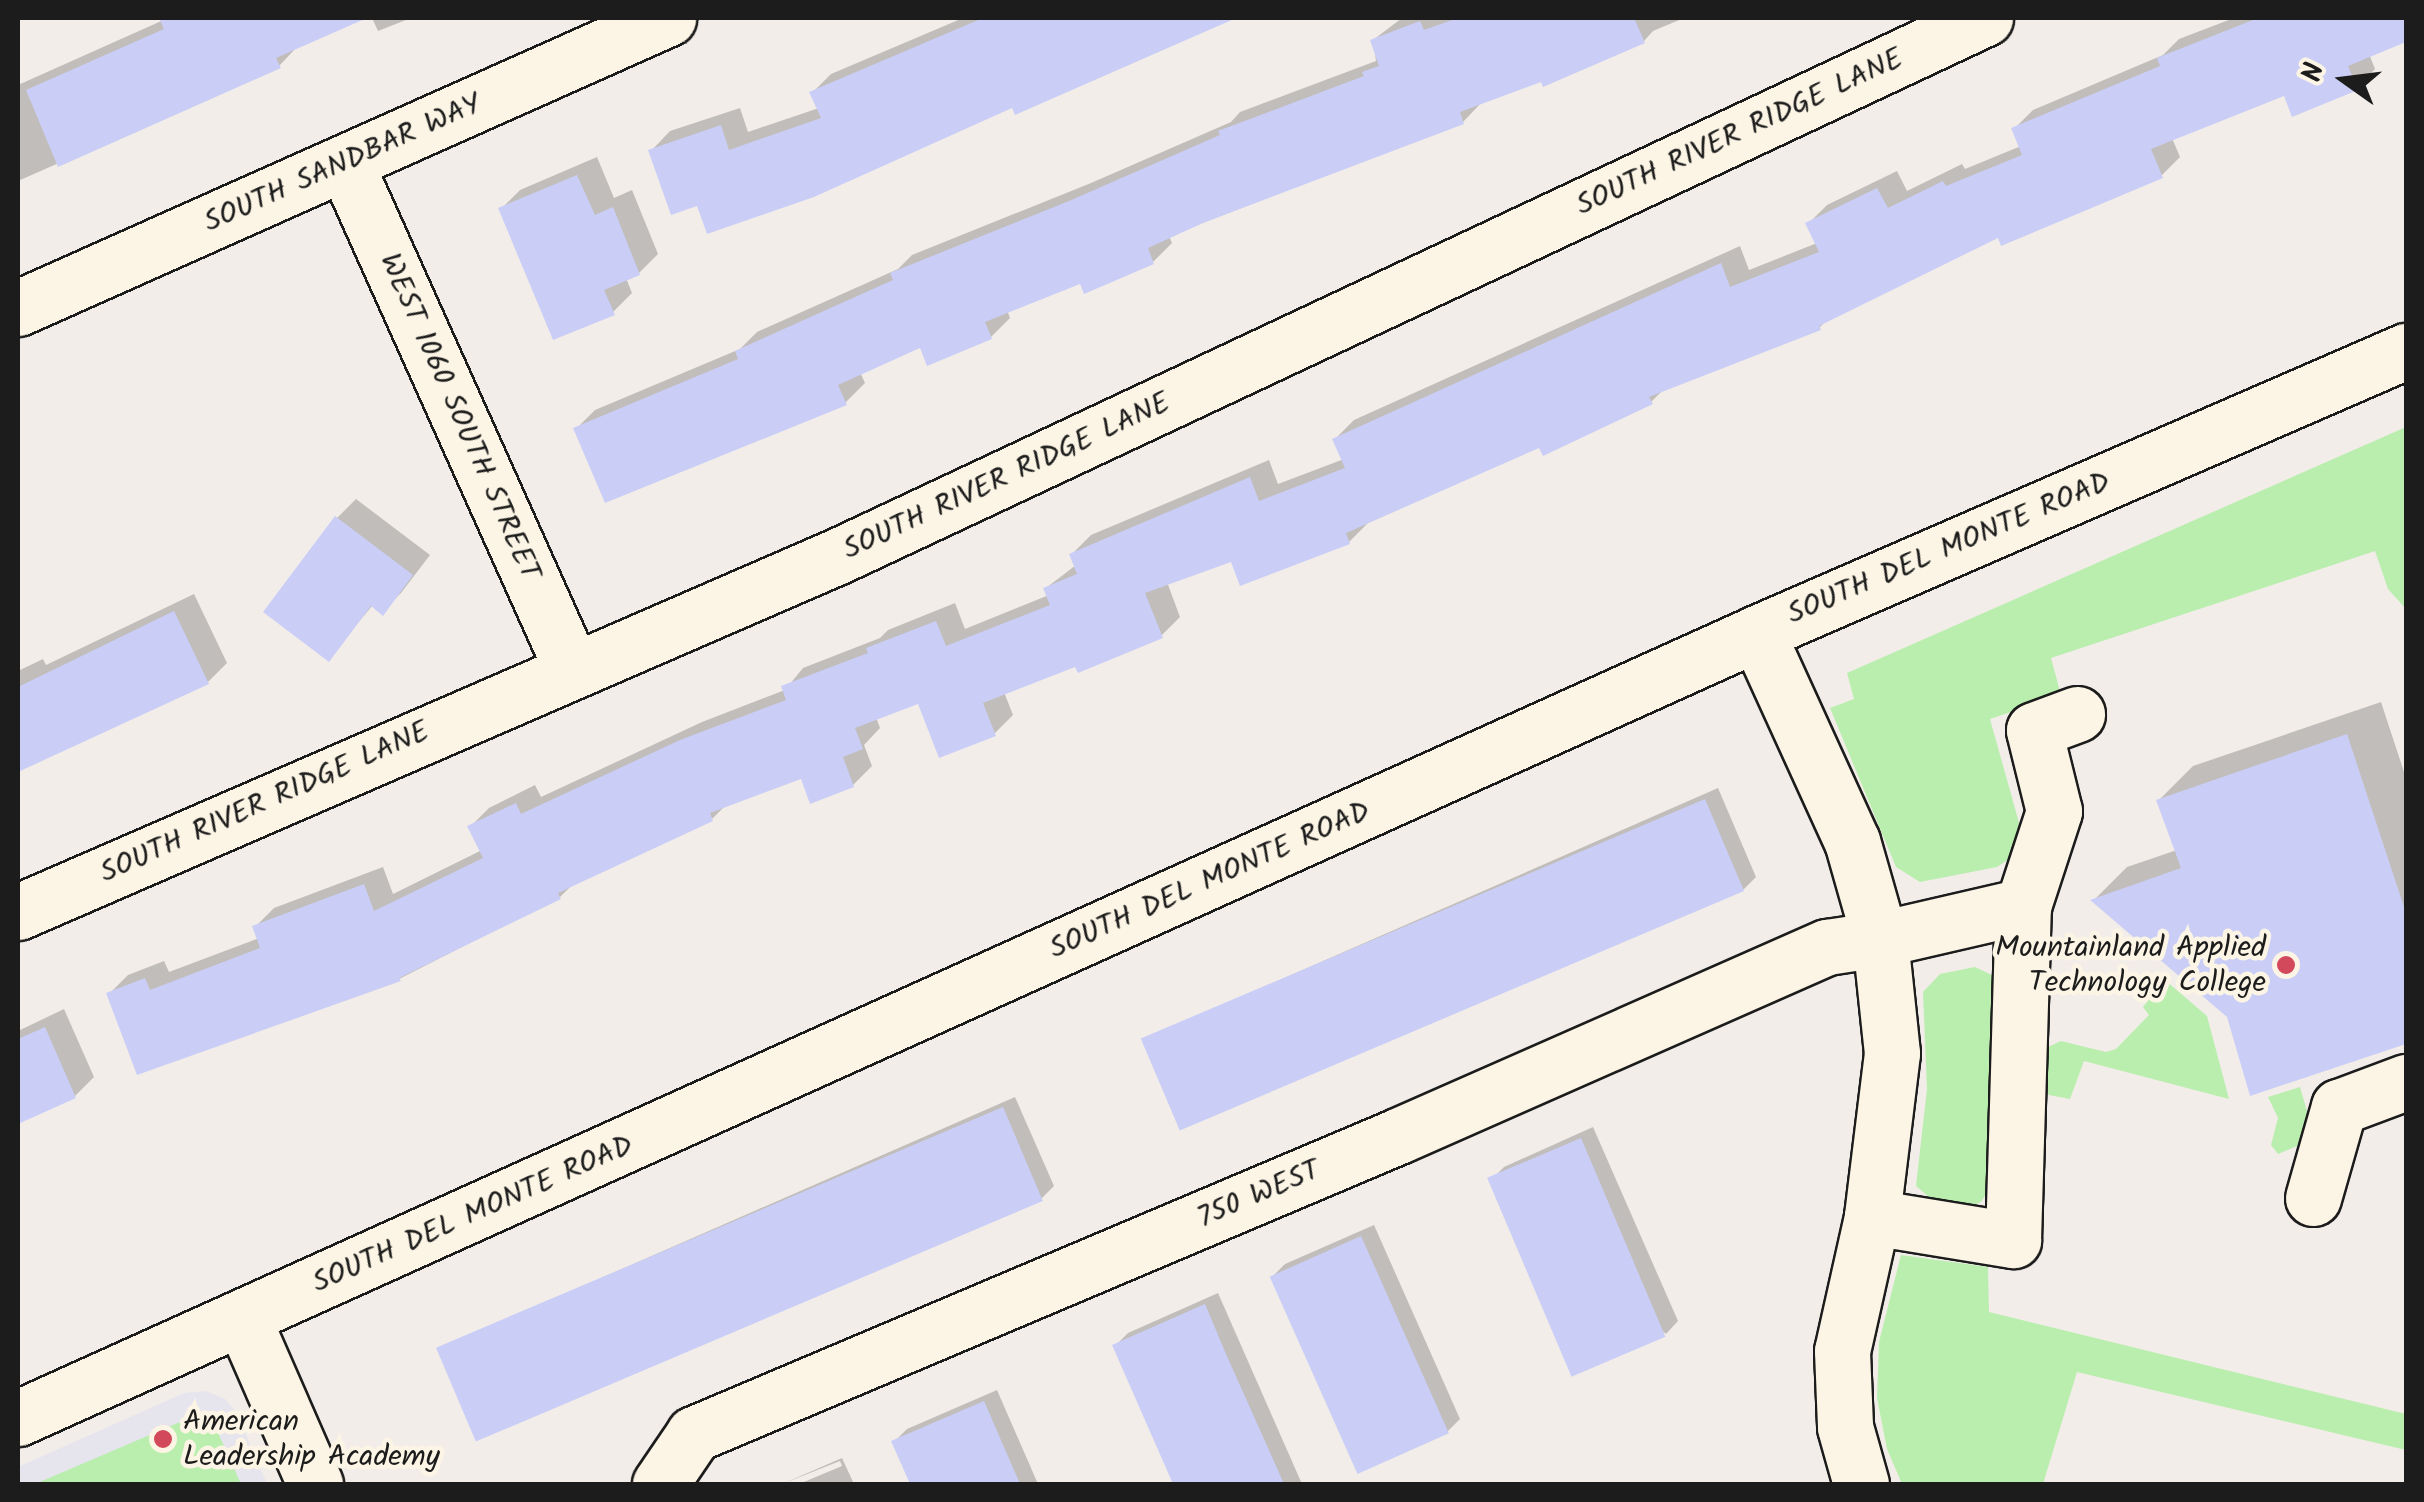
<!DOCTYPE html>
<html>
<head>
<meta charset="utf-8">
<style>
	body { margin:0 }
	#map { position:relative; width:2424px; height:1502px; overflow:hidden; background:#f2ede9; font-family:Kalam,sans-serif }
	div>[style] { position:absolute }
	.built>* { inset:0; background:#e6e4ed }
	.green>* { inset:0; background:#baeeae }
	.shadow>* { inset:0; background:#0003 }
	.building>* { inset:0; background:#cacef7; transform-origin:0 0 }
	.roads { filter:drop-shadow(2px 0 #1c1c1c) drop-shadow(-2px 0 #1c1c1c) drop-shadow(0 2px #1c1c1c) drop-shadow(0 -2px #1c1c1c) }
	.minor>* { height:55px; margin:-27.5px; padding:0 27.5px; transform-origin:27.5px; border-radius:27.5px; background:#fcf5e5 }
	.dots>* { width:28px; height:28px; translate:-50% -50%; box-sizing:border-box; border:5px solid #fcf5e5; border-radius:50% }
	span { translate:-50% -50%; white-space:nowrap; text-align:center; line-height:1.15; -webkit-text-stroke:9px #fcf5e5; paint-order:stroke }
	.street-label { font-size:30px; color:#1c1c1c }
	.poi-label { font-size:30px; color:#1c1c1c }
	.right { translate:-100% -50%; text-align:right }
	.left { translate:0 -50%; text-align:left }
	.frame { position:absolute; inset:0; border:20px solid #1c1c1c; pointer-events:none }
	.north { position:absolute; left:2294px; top:30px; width:100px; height:100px; -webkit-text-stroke:8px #fcf5e5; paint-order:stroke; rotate:284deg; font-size:28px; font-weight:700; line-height:40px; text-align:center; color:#1c1c1c }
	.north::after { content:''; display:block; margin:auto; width:35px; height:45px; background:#1c1c1c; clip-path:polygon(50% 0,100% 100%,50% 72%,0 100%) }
</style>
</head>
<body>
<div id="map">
	<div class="built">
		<div style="clip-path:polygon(206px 1391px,225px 1399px,236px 1412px,267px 1484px,18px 1484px,18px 1467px,184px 1393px)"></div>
	</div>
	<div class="green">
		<div style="clip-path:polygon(2406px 427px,2406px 609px,2388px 589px,2375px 551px,2051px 658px,2061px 695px,1990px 719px,2021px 830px,2009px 859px,1997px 867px,1920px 882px,1896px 867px,1830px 708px,1854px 699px,1847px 673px)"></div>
		<div style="clip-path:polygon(1975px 967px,2000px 979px,1988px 1191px,1981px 1202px,1973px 1205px,1930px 1198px,1916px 1186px,1927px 1089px,1923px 992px,1940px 974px)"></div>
		<div style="clip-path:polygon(2165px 980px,2207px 1016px,2229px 1099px,2084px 1061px,2070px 1099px,2049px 1095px,2044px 1089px,2046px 1048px,2061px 1041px,2106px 1052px,2116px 1049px,2149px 1015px,2143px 1007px)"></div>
		<div style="clip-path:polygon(2300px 1087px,2309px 1118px,2297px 1146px,2278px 1154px,2271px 1145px,2278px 1118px,2268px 1097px)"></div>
		<div style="clip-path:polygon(1901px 1255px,1988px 1267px,1989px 1312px,2406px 1414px,2406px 1450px,2077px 1372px,2043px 1484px,1902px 1484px,1887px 1449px,1877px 1398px,1879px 1342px)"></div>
		<div style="clip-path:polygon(201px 1413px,210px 1415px,241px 1484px,35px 1484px)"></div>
	</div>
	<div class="shadow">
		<div style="clip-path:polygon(168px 18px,361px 18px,298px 46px,279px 66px,18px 181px,18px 85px)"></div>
		<div style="clip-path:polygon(372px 18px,411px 18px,378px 31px)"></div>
		<div style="clip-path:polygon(963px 18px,1231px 18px,1014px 105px,699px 203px,651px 151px,670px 131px,740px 108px,748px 132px,819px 108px,812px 93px,831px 74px)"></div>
		<div style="clip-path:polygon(1402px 18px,1684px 18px,1653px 31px,1644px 41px,1482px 102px,1463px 122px,1169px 236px,1172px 243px,1153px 262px,1081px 280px,1007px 310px,1010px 318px,991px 337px,922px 344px,860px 372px,865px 383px,846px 402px,576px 429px,595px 410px,740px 349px,757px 332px,898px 269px,912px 255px,1091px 183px,1231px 122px,1240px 112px,1376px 61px,1373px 40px)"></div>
		<div style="clip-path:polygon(2234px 18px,2406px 18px,2406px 39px,2369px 54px,2375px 69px,2356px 88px,2285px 92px,2172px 138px,2180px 157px,2161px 176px,1999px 234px,1830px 317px,1819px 328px,1665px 388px,1651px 402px,1541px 445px,1368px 523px,1349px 542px,1233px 559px,1167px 582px,1180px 617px,1161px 636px,1004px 692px,1013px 715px,994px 734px,919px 701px,876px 717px,880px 728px,864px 745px,872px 766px,853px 785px,802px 776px,726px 805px,712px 819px,575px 882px,560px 897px,399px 979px,109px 994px,128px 975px,164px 961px,169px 972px,259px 938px,255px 927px,274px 908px,383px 867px,393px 894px,482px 850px,470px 827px,489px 808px,535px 785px,541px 797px,702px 722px,785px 690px,803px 668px,880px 638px,888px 630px,955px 603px,965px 629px,1049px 595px,1046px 588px,1076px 565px,1072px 554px,1091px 535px,1269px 460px,1278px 484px,1344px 459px,1335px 439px,1354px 420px,1740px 246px,1749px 270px,1817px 243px,1808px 224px,1827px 205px,1897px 171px,1907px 191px,1962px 164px,1965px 169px,2021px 146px,2014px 129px,2033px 110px,2163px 55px,2179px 39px)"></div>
		<div style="clip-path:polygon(597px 157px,614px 198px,632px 190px,658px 254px,639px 273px,626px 278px,632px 293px,613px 312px,501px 209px,520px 190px)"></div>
		<div style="clip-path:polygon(356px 499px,430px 555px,401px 593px,382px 612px,373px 605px,328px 658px,337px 518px)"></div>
		<div style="clip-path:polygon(194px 594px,227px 663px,208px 682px,18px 770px,18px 671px,43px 659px,46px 665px)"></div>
		<div style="clip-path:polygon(2381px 702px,2406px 778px,2406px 1041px,2252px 1093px,2229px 1015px,2094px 900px,2127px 867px,2177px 850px,2159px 800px,2193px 766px)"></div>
		<div style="clip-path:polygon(1718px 788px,1756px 877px,1744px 889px,1146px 1045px,1159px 1033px)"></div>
		<div style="clip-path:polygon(64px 1009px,94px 1077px,75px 1096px,18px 1122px,18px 1031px)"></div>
		<div style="clip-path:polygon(1015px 1097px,1054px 1186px,1041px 1199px,442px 1354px,455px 1342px)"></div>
		<div style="clip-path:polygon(1593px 1127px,1678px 1321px,1666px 1334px,1491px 1180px,1504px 1167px)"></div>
		<div style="clip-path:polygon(1374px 1225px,1460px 1419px,1447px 1432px,1272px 1277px,1285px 1264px)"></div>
		<div style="clip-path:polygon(1218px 1293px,1302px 1484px,1176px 1484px,1115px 1346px,1128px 1333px)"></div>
		<div style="clip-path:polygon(997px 1390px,1038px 1484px,913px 1484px,894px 1442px,907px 1429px)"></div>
		<div style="clip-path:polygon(842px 1458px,854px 1484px,799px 1484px,842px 1466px,840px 1461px,782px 1484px)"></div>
	</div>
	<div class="building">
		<div style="clip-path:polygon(159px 18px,367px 18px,276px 58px,281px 68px,58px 167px,26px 90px,164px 29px)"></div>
		<div style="clip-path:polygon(983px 18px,1234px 19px,1015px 115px,1012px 108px,814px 197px,707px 234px,697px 206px,671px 215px,648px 150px,721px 125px,729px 150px,821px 118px,809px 92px)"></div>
		<div style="clip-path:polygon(1458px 18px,1634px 18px,1645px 43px,1543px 87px,1541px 82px,1460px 112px,1464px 124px,1203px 223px,1148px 248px,1154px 264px,1084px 294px,1080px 284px,985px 322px,992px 339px,927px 366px,920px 348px,838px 385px,847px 405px,605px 503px,573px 428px,738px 359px,735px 351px,893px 280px,890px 273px,1069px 201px,1220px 135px,1218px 131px,1364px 76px,1362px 72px,1379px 66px,1370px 40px,1420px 21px,1424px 30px)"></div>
		<div style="clip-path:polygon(2258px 18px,2406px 18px,2406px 42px,2348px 66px,2358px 90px,2292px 117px,2284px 96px,2151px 149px,2163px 178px,2001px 246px,1998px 238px,1819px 326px,1821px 330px,1649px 397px,1653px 404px,1543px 456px,1539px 448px,1346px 533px,1350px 544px,1240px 586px,1231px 562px,1145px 593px,1163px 638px,1078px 673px,1075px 667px,983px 703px,996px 736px,939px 758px,918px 704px,855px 728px,863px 749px,843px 757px,854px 787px,810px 804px,801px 779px,710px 813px,713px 821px,558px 893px,561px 899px,399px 978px,401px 981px,137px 1075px,106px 993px,145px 978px,150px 990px,260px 948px,252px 926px,364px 884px,374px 911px,483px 858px,467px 826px,516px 803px,521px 814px,680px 740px,786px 700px,781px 686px,868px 653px,866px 648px,936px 621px,946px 646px,1050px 605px,1043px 588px,1077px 574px,1069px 554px,1250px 477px,1259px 501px,1345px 468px,1332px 439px,1721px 263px,1730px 287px,1819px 252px,1805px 223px,1877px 188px,1888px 208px,1943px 181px,1946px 186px,2022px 155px,2011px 128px,2160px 66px,2157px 58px)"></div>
		<div style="clip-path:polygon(577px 175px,595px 215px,613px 207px,640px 275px,604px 290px,615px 315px,553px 340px,498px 208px)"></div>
		<div style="clip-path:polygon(335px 516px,413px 575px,383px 616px,371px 606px,329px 662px,263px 612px)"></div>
		<div style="clip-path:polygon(174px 611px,209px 684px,18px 772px,18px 687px)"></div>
		<div style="clip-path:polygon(2347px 734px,2406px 913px,2406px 1044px,2250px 1096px,2227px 1017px,2090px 900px,2181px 868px,2156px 800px)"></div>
		<div style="left:1705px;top:799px;width:100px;height:613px;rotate:67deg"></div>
		<div style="clip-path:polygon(45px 1027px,76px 1098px,18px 1124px,18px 1039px)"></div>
		<div style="left:1003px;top:1107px;width:102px;height:616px;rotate:67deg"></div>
		<div style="left:1581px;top:1138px;width:216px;height:102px;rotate:67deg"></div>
		<div style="left:1361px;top:1236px;width:216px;height:100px;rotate:66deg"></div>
		<div style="clip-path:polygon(1205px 1304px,1226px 1354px,1284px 1484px,1173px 1484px,1112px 1345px)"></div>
		<div style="clip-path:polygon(984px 1401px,1020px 1484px,910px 1484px,891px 1441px)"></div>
	</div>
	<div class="roads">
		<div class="minor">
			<div style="left:346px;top:165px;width:552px;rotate:65.85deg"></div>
			<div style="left:18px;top:308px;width:712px;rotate:-24.04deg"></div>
			<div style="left:1757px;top:633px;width:229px;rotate:65.5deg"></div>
			<div style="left:1852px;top:841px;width:102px;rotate:74.1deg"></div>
			<div style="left:1880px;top:939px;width:115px;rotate:84deg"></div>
			<div style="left:1892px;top:1053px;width:165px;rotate:97deg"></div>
			<div style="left:1872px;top:1217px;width:137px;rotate:102.6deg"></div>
			<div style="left:1842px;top:1351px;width:76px;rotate:87.7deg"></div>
			<div style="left:1845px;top:1427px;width:59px;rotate:74.3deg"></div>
			<div style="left:18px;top:912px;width:894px;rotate:-23.47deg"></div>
			<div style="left:838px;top:556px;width:1267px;rotate:-25.13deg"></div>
			<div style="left:2313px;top:1198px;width:95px;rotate:-74.1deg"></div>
			<div style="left:2339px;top:1107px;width:72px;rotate:-20.5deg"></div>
			<div style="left:1872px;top:1217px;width:143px;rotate:9.3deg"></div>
			<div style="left:2013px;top:1240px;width:334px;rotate:-88.3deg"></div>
			<div style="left:2023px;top:906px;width:100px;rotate:-71.9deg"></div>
			<div style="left:2054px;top:811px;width:83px;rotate:-103.9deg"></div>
			<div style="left:2034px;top:730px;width:46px;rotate:-20.4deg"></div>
			<div style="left:243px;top:1319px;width:180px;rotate:66.4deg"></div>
			<div style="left:18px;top:1418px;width:1908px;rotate:-24.29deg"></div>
			<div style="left:1757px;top:633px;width:708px;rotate:-23.49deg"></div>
			<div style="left:660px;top:1484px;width:60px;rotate:-55.8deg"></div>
			<div style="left:694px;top:1434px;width:764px;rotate:-22.94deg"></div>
			<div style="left:1398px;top:1136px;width:469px;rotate:-23.8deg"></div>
			<div style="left:1827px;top:947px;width:54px;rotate:-8.6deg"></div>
			<div style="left:1880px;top:939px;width:147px;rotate:-13deg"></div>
		</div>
	</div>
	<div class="dots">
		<div style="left:2286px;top:965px;background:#d1495b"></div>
		<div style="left:163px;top:1439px;background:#d1495b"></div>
	</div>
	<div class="street-label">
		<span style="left:1740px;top:133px;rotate:-25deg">SOUTH RIVER RIDGE LANE</span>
		<span style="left:343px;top:164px;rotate:-24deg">SOUTH SANDBAR WAY</span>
		<span style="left:459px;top:417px;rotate:66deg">WEST 1060 SOUTH STREET</span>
		<span style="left:1007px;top:477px;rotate:-25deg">SOUTH RIVER RIDGE LANE</span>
		<span style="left:1949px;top:549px;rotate:-23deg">SOUTH DEL MONTE ROAD</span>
		<span style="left:265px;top:803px;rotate:-24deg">SOUTH RIVER RIDGE LANE</span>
		<span style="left:1210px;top:881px;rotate:-24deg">SOUTH DEL MONTE ROAD</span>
		<span style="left:1259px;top:1195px;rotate:-23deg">750 WEST</span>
		<span style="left:473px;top:1215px;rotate:-24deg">SOUTH DEL MONTE ROAD</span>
	</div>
	<div class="poi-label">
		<span class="right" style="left:2266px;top:965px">Mountainland Applied<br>Technology College</span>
		<span class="left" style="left:183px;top:1439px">American<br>Leadership Academy</span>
	</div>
	<div class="frame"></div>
	<div class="north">N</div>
</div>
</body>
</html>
